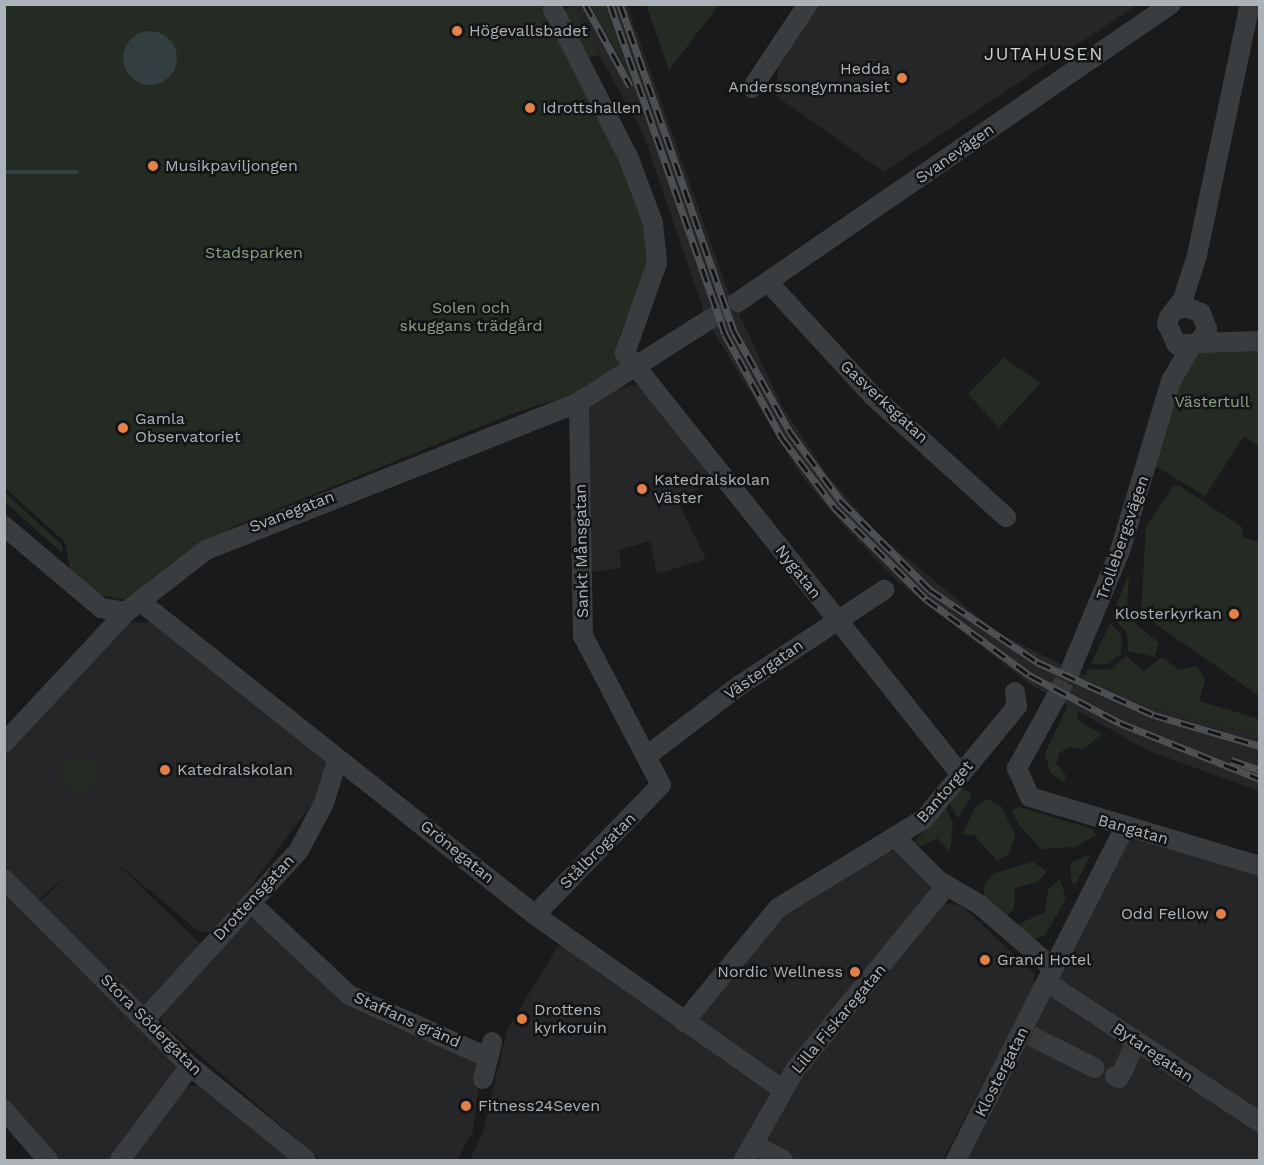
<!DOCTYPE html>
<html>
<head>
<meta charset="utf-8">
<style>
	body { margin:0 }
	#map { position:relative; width:1264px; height:1165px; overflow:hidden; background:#191a1b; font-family:"Work Sans",sans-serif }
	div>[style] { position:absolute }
	.built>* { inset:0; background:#252628 }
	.green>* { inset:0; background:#242b23 }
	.round { border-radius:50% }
	.water>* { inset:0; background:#323e40 }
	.stream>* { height:4.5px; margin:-2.25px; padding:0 2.25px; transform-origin:2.25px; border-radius:2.25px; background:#323e40 }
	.minor-tunnel>* { height:20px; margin-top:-10px; transform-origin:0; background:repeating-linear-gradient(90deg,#37393b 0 20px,transparent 0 30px) }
	.minor>* { height:20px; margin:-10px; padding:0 10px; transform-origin:10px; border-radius:10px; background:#3a3d40 }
	.rail>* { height:7px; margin-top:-3.5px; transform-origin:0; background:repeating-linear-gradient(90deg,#141516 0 14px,#505356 0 28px); box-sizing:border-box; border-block:2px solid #505356 }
	.dots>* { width:16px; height:16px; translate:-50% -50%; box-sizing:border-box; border:3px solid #141516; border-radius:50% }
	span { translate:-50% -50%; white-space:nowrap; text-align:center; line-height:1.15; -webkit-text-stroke:5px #141516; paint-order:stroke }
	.poi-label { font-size:16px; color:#adb4b9 }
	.left { translate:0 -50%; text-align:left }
	.right { translate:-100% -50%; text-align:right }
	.street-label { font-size:16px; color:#adb4b9 }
	.park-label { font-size:16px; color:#8ca385 }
	.neighbourhood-label { font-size:18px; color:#cdd2d6; letter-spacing:1.5px }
	.frame { position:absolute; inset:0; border:6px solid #adb4b9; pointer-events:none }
</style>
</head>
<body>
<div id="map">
	<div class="built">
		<div style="clip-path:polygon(571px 5px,591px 5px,628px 72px,605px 5px,627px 5px,726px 286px,782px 406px,828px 476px,880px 536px,998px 633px,1142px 704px,1259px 736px,1259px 791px,1151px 752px,1031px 685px,897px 581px,843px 525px,800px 474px,707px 321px,643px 133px)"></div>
		<div style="clip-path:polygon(817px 5px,1137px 5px,884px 172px,776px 96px,779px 60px)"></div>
		<div style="clip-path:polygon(645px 382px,717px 474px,679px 504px,706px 559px,657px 574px,650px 541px,619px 550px,621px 568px,585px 573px,587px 404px,594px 396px)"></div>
		<div style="clip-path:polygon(156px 622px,325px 756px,326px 785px,215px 934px,198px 931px,111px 858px,206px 949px,144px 1020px,30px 906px,43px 899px,70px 873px,37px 901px,5px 866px,5px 753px,127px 623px)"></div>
		<div style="clip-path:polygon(1123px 834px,1259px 866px,1259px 1122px,1051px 977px)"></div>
		<div style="clip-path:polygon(900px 851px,934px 883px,934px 896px,783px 1080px,700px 1027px,697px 1017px,782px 914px,890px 852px)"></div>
		<div style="clip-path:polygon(5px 885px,180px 1065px,115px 1160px,58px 1160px,31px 1138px,5px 1103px)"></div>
		<div style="clip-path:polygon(945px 903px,962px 906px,1035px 974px,1034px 986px,943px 1160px,796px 1160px,767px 1146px,764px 1137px,793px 1079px)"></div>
		<div style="clip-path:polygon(259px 919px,345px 1001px,482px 1060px,473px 1131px,457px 1160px,321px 1160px,162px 1023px,160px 1008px,245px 920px)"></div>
		<div style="clip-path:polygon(558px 946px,570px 947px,771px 1090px,736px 1160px,470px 1160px,483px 1132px,507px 1030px)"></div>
		<div style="clip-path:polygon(1057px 992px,1259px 1126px,1259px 1160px,960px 1160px,1044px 998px)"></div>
		<div style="clip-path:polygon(197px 1085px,294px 1160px,128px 1160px,182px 1088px)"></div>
	</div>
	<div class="green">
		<div style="clip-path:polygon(561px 4px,564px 11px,571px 5px,594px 43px,598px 55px,588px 58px,649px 236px,646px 274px,620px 334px,628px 363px,583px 391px,514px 413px,233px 527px,127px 600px,100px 595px,70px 570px,65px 542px,5px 488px,4px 5px)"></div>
		<div style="clip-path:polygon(591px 5px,605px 5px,629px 72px,628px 72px)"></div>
		<div style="clip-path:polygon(646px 5px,646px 4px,719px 5px,669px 70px)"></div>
		<div style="clip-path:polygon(1259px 336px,1259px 446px,1244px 437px,1205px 496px,1149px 462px,1181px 347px)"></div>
		<div style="clip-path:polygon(1004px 358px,1041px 383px,999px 428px,968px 394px)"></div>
		<div style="clip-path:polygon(1180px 486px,1242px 527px,1243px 537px,1259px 542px,1259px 696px,1141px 614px,1146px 526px,1172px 487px)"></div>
		<div style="clip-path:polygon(5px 493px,62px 545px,62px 553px,5px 502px)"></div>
		<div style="clip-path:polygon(1129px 573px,1127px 616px,1159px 643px,1155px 657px,1128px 651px,1127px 633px,1112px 616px)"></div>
		<div style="clip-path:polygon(1110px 623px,1122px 636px,1121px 653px,1109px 664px,1091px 664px)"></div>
		<div style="clip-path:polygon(1126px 656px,1144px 671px,1162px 657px,1179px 670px,1197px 666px,1205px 679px,1199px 701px,1259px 719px,1259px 736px,1142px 704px,1084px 678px,1088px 669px,1110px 670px)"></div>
		<div style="clip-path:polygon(1068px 705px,1079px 711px,1077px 720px,1102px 734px,1083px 750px,1069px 747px,1059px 753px,1056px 764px,1066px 775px,1064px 782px,1050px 773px,1045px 753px)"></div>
		<div class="round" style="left:61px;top:756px;width:36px;height:36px"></div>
		<div style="clip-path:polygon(963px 788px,972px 794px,958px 818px,949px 803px)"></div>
		<div style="clip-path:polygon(987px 799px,1002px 807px,1015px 835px,1010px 853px,997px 861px,974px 835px,962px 835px,975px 807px)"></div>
		<div style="clip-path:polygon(1019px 807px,1093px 829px,1096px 835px,1075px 847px,1041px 849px,1018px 824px,1012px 810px)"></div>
		<div style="clip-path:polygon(946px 808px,953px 823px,950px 852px,937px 838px,922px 846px,913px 843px)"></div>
		<div style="clip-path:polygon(1091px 854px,1076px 884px,1072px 883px,1070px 863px)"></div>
		<div style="clip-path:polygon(1033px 862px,1047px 871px,1038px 882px,1015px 888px,1014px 909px,1008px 915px,984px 897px,984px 885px,994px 873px)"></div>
		<div style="clip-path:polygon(1060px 879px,1066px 899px,1045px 935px,1033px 940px,1017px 925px,1045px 912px,1048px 890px)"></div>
	</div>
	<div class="water">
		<div class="round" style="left:123px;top:31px;width:54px;height:54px"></div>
	</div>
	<div class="stream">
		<div style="left:4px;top:172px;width:73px"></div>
	</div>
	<div class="minor-tunnel">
		<div style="left:707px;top:321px;width:36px;rotate:-32deg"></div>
		<div style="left:1055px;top:699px;width:32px;rotate:-62deg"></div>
		<div style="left:1031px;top:1036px;width:20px;rotate:27deg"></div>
		<div style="left:1125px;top:1066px;width:20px;rotate:-66deg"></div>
	</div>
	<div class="minor">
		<div style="left:553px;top:9px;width:168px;rotate:63.1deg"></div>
		<div style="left:629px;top:159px;width:68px;rotate:69.4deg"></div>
		<div style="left:653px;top:223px;width:40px;rotate:84.3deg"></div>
		<div style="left:657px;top:263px;width:96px;rotate:109.6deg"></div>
		<div style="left:625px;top:353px;width:539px;rotate:51.47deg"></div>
		<div style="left:752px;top:88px;width:101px;rotate:-56.3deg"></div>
		<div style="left:768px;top:282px;width:155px;rotate:47.4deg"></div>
		<div style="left:873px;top:396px;width:180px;rotate:42.3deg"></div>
		<div style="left:738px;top:302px;width:526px;rotate:-34.54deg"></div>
		<div style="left:1174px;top:311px;width:13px;rotate:-18deg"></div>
		<div style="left:1186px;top:307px;width:16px;rotate:22deg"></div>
		<div style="left:1201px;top:313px;width:17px;rotate:69deg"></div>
		<div style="left:1207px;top:329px;width:16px;rotate:120deg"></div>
		<div style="left:1199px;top:343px;width:22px;rotate:175deg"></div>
		<div style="left:1177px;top:345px;width:23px;rotate:-115deg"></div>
		<div style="left:1167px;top:324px;width:7px;rotate:-74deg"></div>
		<div style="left:1169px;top:317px;width:23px;rotate:-52deg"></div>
		<div style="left:1183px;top:299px;width:46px;rotate:-72.3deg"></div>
		<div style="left:1197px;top:255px;width:257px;rotate:-78.1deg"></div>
		<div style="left:1199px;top:343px;width:61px;rotate:-1.9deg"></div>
		<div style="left:4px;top:526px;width:127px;rotate:40.2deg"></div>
		<div style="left:101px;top:608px;width:25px;rotate:9deg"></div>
		<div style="left:142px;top:603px;width:502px;rotate:38.45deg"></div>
		<div style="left:535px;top:915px;width:302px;rotate:35.2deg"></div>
		<div style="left:1070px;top:671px;width:130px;rotate:-67.4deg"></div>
		<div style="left:1120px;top:551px;width:177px;rotate:-73.3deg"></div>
		<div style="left:1171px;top:381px;width:39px;rotate:-60deg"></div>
		<div style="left:1055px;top:699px;width:79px;rotate:118.8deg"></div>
		<div style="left:1017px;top:768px;width:32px;rotate:66deg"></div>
		<div style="left:1030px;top:797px;width:240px;rotate:16.7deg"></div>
		<div style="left:4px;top:743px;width:179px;rotate:-47deg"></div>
		<div style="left:126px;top:612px;width:101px;rotate:-37.8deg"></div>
		<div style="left:206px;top:550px;width:401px;rotate:-21.6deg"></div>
		<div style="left:579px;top:402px;width:151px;rotate:-32.3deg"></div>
		<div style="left:648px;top:755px;width:116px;rotate:-37.3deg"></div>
		<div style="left:740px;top:685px;width:173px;rotate:-33.4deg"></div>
		<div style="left:897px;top:839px;width:59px;rotate:45deg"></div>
		<div style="left:939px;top:881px;width:48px;rotate:30.3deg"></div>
		<div style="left:980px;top:905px;width:96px;rotate:40.8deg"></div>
		<div style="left:4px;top:879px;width:264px;rotate:45.2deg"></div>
		<div style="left:190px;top:1066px;width:149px;rotate:39deg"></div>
		<div style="left:252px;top:904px;width:133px;rotate:43.2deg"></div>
		<div style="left:349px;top:995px;width:151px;rotate:24.2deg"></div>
		<div style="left:535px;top:915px;width:181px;rotate:-45.9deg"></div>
		<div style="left:661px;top:785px;width:168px;rotate:-117.6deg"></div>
		<div style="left:583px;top:636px;width:234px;rotate:-91deg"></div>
		<div style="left:1048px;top:983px;width:254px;rotate:33.3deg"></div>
		<div style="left:144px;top:1020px;width:230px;rotate:-47.6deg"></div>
		<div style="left:299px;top:850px;width:53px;rotate:-62deg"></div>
		<div style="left:324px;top:803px;width:44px;rotate:-72.8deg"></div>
		<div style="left:684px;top:1022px;width:148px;rotate:-50.5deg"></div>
		<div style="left:778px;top:908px;width:171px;rotate:-31.4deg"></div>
		<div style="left:924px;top:819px;width:146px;rotate:-50.5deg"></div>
		<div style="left:1017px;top:706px;width:14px;rotate:-98deg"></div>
		<div style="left:1049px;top:1045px;width:51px;rotate:26.6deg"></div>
		<div style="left:1115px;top:1076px;width:4px;rotate:27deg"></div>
		<div style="left:1119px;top:1078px;width:13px;rotate:-63deg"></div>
		<div style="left:483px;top:1079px;width:38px;rotate:-76deg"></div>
		<div style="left:4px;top:1110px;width:67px;rotate:48.7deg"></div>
		<div style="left:753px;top:1144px;width:34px;rotate:28deg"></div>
		<div style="left:120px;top:1160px;width:117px;rotate:-53.3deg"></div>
		<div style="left:744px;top:1160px;width:103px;rotate:-60.5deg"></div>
		<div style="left:795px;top:1070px;width:238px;rotate:-50.6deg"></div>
		<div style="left:956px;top:1160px;width:373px;rotate:-63.1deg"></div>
	</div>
	<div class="rail">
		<div style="left:585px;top:4px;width:94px;rotate:61.2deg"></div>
		<div style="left:610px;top:4px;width:349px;rotate:70.8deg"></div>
		<div style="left:725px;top:334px;width:119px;rotate:61.3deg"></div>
		<div style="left:782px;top:438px;width:88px;rotate:52.9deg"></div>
		<div style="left:835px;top:508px;width:129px;rotate:45deg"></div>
		<div style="left:926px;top:599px;width:128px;rotate:36.4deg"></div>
		<div style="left:1029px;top:675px;width:103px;rotate:27.8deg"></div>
		<div style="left:1120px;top:723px;width:151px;rotate:21.8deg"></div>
		<div style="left:620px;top:4px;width:346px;rotate:70.8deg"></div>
		<div style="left:734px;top:331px;width:115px;rotate:61deg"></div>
		<div style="left:790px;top:432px;width:86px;rotate:53.5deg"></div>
		<div style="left:841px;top:501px;width:126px;rotate:45deg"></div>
		<div style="left:930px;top:590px;width:129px;rotate:33.9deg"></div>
		<div style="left:1037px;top:662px;width:128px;rotate:24.4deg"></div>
		<div style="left:1154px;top:715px;width:110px;rotate:16.3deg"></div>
		<div style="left:1231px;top:760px;width:31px;rotate:19deg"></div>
	</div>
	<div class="dots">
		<div style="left:457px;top:31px;background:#e38149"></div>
		<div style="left:902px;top:78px;background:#e38149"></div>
		<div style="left:530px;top:108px;background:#e38149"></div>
		<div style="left:153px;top:166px;background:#e38149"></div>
		<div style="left:123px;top:428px;background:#e38149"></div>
		<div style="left:642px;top:489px;background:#e38149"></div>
		<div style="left:1234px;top:614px;background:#e38149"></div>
		<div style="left:165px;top:770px;background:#e38149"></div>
		<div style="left:1221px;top:914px;background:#e38149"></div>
		<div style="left:985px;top:960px;background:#e38149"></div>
		<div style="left:855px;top:972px;background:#e38149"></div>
		<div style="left:522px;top:1019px;background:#e38149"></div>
		<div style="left:466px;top:1106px;background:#e38149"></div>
	</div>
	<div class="poi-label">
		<span class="left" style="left:469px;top:31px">Högevallsbadet</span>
		<span class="right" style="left:890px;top:78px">Hedda<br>Anderssongymnasiet</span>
		<span class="left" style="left:542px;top:108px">Idrottshallen</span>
		<span class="left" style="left:165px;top:166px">Musikpaviljongen</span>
		<span class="left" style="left:135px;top:428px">Gamla<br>Observatoriet</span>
		<span class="left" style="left:654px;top:489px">Katedralskolan<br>Väster</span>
		<span class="right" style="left:1222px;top:614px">Klosterkyrkan</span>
		<span class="left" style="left:177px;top:770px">Katedralskolan</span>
		<span class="right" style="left:1209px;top:914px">Odd Fellow</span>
		<span class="left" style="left:997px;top:960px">Grand Hotel</span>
		<span class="right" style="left:843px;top:972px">Nordic Wellness</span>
		<span class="left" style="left:534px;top:1019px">Drottens<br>kyrkoruin</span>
		<span class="left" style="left:478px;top:1106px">Fitness24Seven</span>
	</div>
	<div class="street-label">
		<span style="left:955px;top:154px;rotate:-35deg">Svanevägen</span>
		<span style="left:884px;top:402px;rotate:43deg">Gasverksgatan</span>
		<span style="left:292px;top:512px;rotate:-21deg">Svanegatan</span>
		<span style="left:1123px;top:538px;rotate:-71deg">Trollebergsvägen</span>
		<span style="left:582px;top:551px;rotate:-91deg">Sankt Månsgatan</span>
		<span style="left:798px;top:572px;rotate:52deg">Nygatan</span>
		<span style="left:764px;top:670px;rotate:-35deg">Västergatan</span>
		<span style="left:945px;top:792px;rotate:-49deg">Bantorget</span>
		<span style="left:1133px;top:830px;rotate:16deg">Bangatan</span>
		<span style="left:598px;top:851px;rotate:-45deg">Stålbrogatan</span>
		<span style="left:457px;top:852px;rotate:39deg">Grönegatan</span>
		<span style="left:254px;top:898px;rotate:-47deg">Drottensgatan</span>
		<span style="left:839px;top:1019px;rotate:-50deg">Lilla Fiskaregatan</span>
		<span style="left:407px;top:1020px;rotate:24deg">Staffans gränd</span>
		<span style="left:151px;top:1025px;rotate:45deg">Stora Södergatan</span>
		<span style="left:1153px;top:1053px;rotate:34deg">Bytaregatan</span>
		<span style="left:1002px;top:1072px;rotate:-63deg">Klostergatan</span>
	</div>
	<div class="park-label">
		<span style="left:254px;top:253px">Stadsparken</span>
		<span style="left:471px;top:317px">Solen och<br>skuggans trädgård</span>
		<span style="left:1212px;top:402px">Västertull</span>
	</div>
	<div class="neighbourhood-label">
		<span style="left:1044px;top:54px">JUTAHUSEN</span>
	</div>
	<div class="frame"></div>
</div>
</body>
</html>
